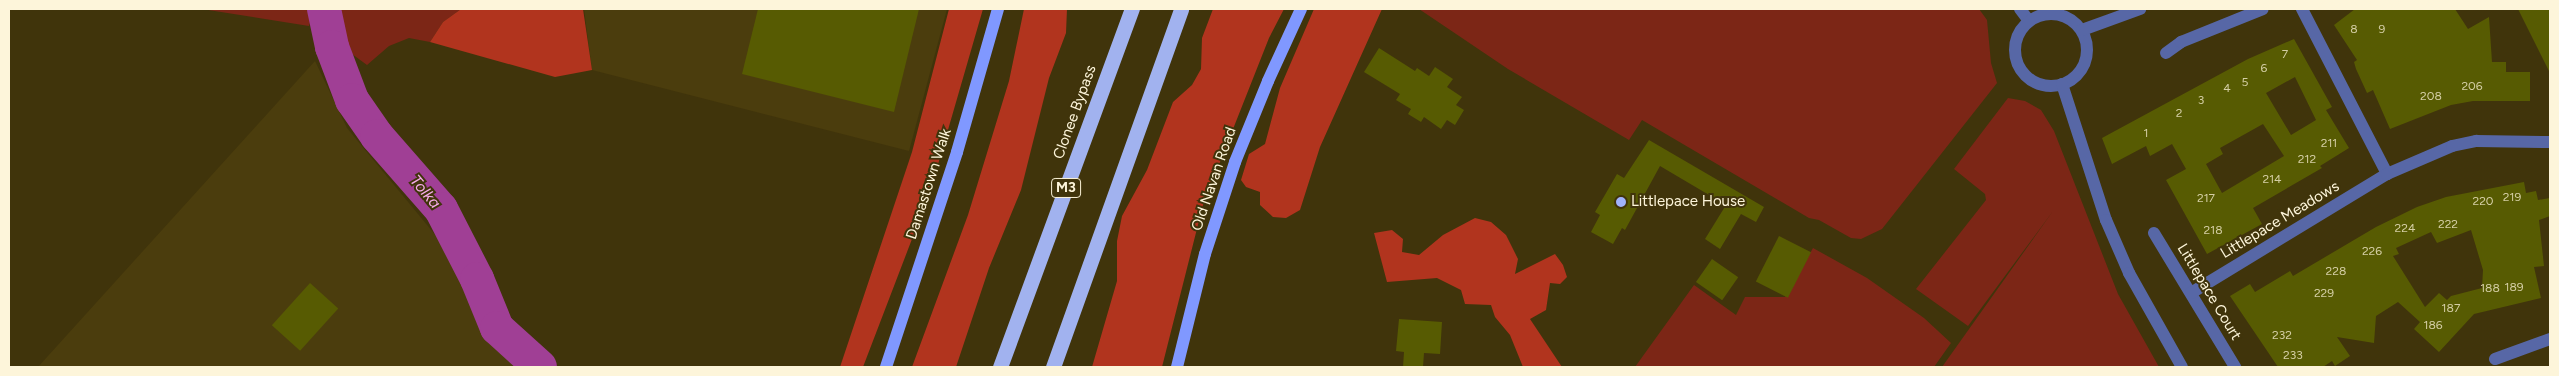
<!DOCTYPE html>
<html>
<head>
<meta charset="utf-8">
<style>
	body { margin:0 }
	#map { position:relative; width:2559px; height:376px; overflow:hidden; background:#40340b; font-family:Figtree,sans-serif }
	div>[style] { position:absolute }
	.built>* { inset:0; background:#4b3d0d }
	.green>* { inset:0; background:#7c2616 }
	.forest>* { inset:0; background:#b1341e }
	.river>* { height:34px; margin:-17px; padding:0 17px; transform-origin:17px; border-radius:17px; background:#a03f95 }
	.building>* { inset:0; background:#575b02; transform-origin:0 0 }
	.minor>* { height:12px; margin:-6px; padding:0 6px; transform-origin:6px; border-radius:6px; background:#5767a6 }
	.minor>.ring { margin:-6px; padding:0; box-sizing:content-box; background:none; border:12px solid #5767a6; border-radius:50% }
	.major>* { height:12px; margin:-6px; padding:0 6px; transform-origin:6px; border-radius:6px; background:#8098ff }
	.highway>* { height:15px; margin:-7.5px; padding:0 7.5px; transform-origin:7.5px; border-radius:7.5px; background:#a1b2ef }
	.dots>* { width:14px; height:14px; translate:-50% -50%; box-sizing:border-box; border:2px solid #40340b; border-radius:50% }
	span { translate:-50% -50%; white-space:nowrap; text-align:center; line-height:1.15; -webkit-text-stroke:4px #40340b; paint-order:stroke }
	.number-label { font-size:12px; color:#d4cea4 }
	.number-label span { -webkit-text-stroke-width:0 }
	.shield-label span { padding:1px 4px; background:#40340b; border:1px solid; border-radius:4px; -webkit-text-stroke-width:0 }
	.shield-label { font-size:14px; color:#fdf5da; font-weight:700 }
	.street-label { font-size:15px; color:#fdf5da }
	.poi-label { font-size:15px; color:#fdf5da }
	.left { translate:0 -50%; text-align:left }
	.water-label { font-size:16px; color:#f6acea; font-style:italic }
	.frame { position:absolute; inset:0; border:10px solid #fdf5da; pointer-events:none }
</style>
</head>
<body>
<div id="map">
	<div class="built">
		<div style="clip-path:polygon(584px 9px,947px 9px,909px 151px,592px 70px)"></div>
		<div style="clip-path:polygon(315px 61px,347px 128px,451px 254px,487px 329px,526px 367px,38px 367px)"></div>
	</div>
	<div class="green">
		<div style="clip-path:polygon(202px 9px,313px 9px,309px 26px)"></div>
		<div style="clip-path:polygon(336px 9px,461px 9px,443px 22px,430px 42px,409px 38px,389px 46px,367px 65px,352px 54px)"></div>
		<div style="clip-path:polygon(1419px 9px,1979px 9px,1987px 20px,1991px 63px,1997px 83px,1882px 229px,1861px 239px,1851px 238px,1819px 220px,1809px 218px,1642px 120px,1629px 140px,1508px 69px)"></div>
		<div style="clip-path:polygon(2008px 98px,2025px 101px,2041px 110px,2054px 131px,2118px 294px,2159px 367px,1942px 367px,2053px 211px,1968px 326px,1916px 289px,1986px 200px,1985px 194px,1954px 169px)"></div>
		<div style="clip-path:polygon(1813px 248px,1867px 278px,1924px 318px,1951px 343px,1934px 367px,1635px 367px,1694px 285px,1736px 315px,1745px 297px,1785px 297px)"></div>
	</div>
	<div class="forest">
		<div style="clip-path:polygon(461px 9px,583px 9px,592px 70px,555px 77px,430px 42px,443px 22px)"></div>
		<div style="clip-path:polygon(949px 9px,983px 9px,930px 192px,863px 367px,840px 367px,912px 152px)"></div>
		<div style="clip-path:polygon(1024px 9px,1067px 9px,1066px 33px,1049px 78px,1021px 190px,989px 268px,956px 367px,912px 367px,968px 215px,1009px 81px)"></div>
		<div style="clip-path:polygon(1213px 9px,1284px 9px,1269px 38px,1203px 205px,1162px 367px,1092px 367px,1117px 281px,1117px 241px,1122px 216px,1147px 170px,1173px 102px,1192px 85px,1201px 69px,1202px 38px)"></div>
		<div style="clip-path:polygon(1314px 9px,1382px 9px,1320px 147px,1300px 210px,1286px 218px,1273px 217px,1260px 205px,1260px 192px,1246px 187px,1241px 180px,1249px 154px,1265px 144px,1280px 88px)"></div>
		<div style="clip-path:polygon(1475px 218px,1491px 222px,1506px 235px,1518px 259px,1515px 274px,1555px 254px,1563px 265px,1567px 277px,1560px 284px,1550px 283px,1546px 310px,1530px 319px,1562px 367px,1523px 367px,1510px 335px,1495px 317px,1491px 305px,1465px 304px,1461px 290px,1437px 278px,1387px 282px,1374px 233px,1392px 230px,1403px 239px,1402px 252px,1419px 255px,1443px 235px)"></div>
	</div>
	<div class="river">
		<div style="left:324px;top:9px;width:39px;rotate:78deg"></div>
		<div style="left:332px;top:47px;width:57px;rotate:69.3deg"></div>
		<div style="left:352px;top:100px;width:44px;rotate:55.2deg"></div>
		<div style="left:377px;top:136px;width:97px;rotate:48.8deg"></div>
		<div style="left:441px;top:209px;width:79px;rotate:62.8deg"></div>
		<div style="left:477px;top:279px;width:53px;rotate:67.8deg"></div>
		<div style="left:497px;top:328px;width:58px;rotate:42.2deg"></div>
	</div>
	<div class="building">
		<div style="clip-path:polygon(758px 9px,919px 9px,894px 112px,742px 74px)"></div>
		<div style="clip-path:polygon(2355px 9px,2455px 9px,2468px 29px,2489px 17px,2492px 62px,2506px 62px,2506px 72px,2530px 72px,2530px 101px,2473px 101px,2451px 105px,2390px 129px,2373px 90px,2367px 93px,2356px 69px,2354px 62px,2357px 60px,2334px 25px)"></div>
		<div style="clip-path:polygon(2518px 9px,2550px 9px,2550px 73px)"></div>
		<div style="clip-path:polygon(evenodd,2294px 39px,2332px 107px,2326px 110px,2349px 148px,2320px 166px,2322px 168px,2253px 208px,2262px 224px,2207px 254px,2166px 180px,2186px 169px,2172px 144px,2150px 156px,2146px 146px,2112px 164px,2102px 138px,2248px 59px,2294px 39px,2295px 77px,2316px 120px,2291px 135px,2266px 93px,2295px 77px,2294px 39px,2263px 124px,2284px 156px,2222px 193px,2206px 164px,2223px 154px,2220px 148px,2263px 124px)"></div>
		<div style="clip-path:polygon(1379px 48px,1415px 71px,1417px 68px,1429px 76px,1435px 67px,1453px 79px,1447px 87px,1462px 97px,1456px 105px,1464px 110px,1455px 125px,1447px 120px,1441px 129px,1424px 117px,1421px 122px,1408px 114px,1411px 109px,1396px 100px,1400px 94px,1364px 72px)"></div>
		<div style="clip-path:polygon(1649px 140px,1764px 207px,1756px 222px,1741px 214px,1720px 249px,1705px 239px,1726px 205px,1660px 166px,1625px 230px,1622px 228px,1613px 244px,1591px 232px,1600px 215px,1595px 212px,1617px 174px,1624px 178px)"></div>
		<div style="clip-path:polygon(evenodd,2524px 182px,2526px 193px,2536px 191px,2538px 200px,2550px 198px,2550px 216px,2539px 220px,2544px 266px,2534px 267px,2541px 298px,2474px 314px,2439px 352px,2414px 329px,2420px 322px,2398px 302px,2376px 316px,2374px 343px,2337px 337px,2350px 356px,2335px 366px,2332px 361px,2323px 367px,2278px 367px,2230px 296px,2250px 284px,2255px 292px,2290px 271px,2293px 276px,2376px 227px,2417px 207px,2446px 197px,2524px 182px,2471px 230px,2483px 270px,2482px 288px,2451px 296px,2447px 300px,2439px 293px,2425px 307px,2393px 256px,2399px 254px,2396px 248px,2431px 232px,2437px 243px,2471px 230px)"></div>
		<div style="left:1779px;top:236px;width:36px;height:51px;rotate:27deg"></div>
		<div style="left:1712px;top:259px;width:32px;height:28px;rotate:35deg"></div>
		<div style="left:310px;top:283px;width:38px;height:57px;rotate:42deg"></div>
		<div style="clip-path:polygon(1399px 319px,1442px 322px,1440px 354px,1424px 353px,1423px 367px,1403px 367px,1404px 352px,1396px 351px)"></div>
	</div>
	<div class="minor">
		<div style="left:2020px;top:9px;width:15px;rotate:53deg"></div>
		<div style="left:2302px;top:9px;width:186px;rotate:62.7deg"></div>
		<div class="ring" style="left:2015px;top:14px;width:60px;height:60px"></div>
		<div style="left:2082px;top:30px;width:62px;rotate:-19.9deg"></div>
		<div style="left:2166px;top:53px;width:19px;rotate:-36deg"></div>
		<div style="left:2181px;top:42px;width:88px;rotate:-21.9deg"></div>
		<div style="left:2062px;top:84px;width:143px;rotate:72.1deg"></div>
		<div style="left:2106px;top:220px;width:58px;rotate:66.5deg"></div>
		<div style="left:2129px;top:273px;width:108px;rotate:60.6deg"></div>
		<div style="left:2154px;top:233px;width:157px;rotate:58.8deg"></div>
		<div style="left:2191px;top:293px;width:229px;rotate:-31.3deg"></div>
		<div style="left:2387px;top:174px;width:71px;rotate:-23.3deg"></div>
		<div style="left:2452px;top:146px;width:25px;rotate:-12deg"></div>
		<div style="left:2476px;top:141px;width:74px;rotate:0.8deg"></div>
		<div style="left:2495px;top:359px;width:59px;rotate:-20deg"></div>
	</div>
	<div class="major">
		<div style="left:886px;top:367px;width:226px;rotate:-71.7deg"></div>
		<div style="left:957px;top:152px;width:149px;rotate:-74deg"></div>
		<div style="left:1177px;top:367px;width:116px;rotate:-76.1deg"></div>
		<div style="left:1205px;top:254px;width:97px;rotate:-71.9deg"></div>
		<div style="left:1235px;top:162px;width:87px;rotate:-67.8deg"></div>
		<div style="left:1268px;top:81px;width:79px;rotate:-65.4deg"></div>
	</div>
	<div class="highway">
		<div style="left:1000px;top:367px;width:382px;rotate:-69.8deg"></div>
		<div style="left:1053px;top:367px;width:380px;rotate:-70.3deg"></div>
	</div>
	<div class="dots">
		<div style="left:1621px;top:202px;background:#a0b3fd"></div>
	</div>
	<div class="number-label">
		<span style="left:2354px;top:30px">8</span>
		<span style="left:2382px;top:30px">9</span>
		<span style="left:2285px;top:55px">7</span>
		<span style="left:2264px;top:69px">6</span>
		<span style="left:2245px;top:83px">5</span>
		<span style="left:2472px;top:87px">206</span>
		<span style="left:2227px;top:89px">4</span>
		<span style="left:2431px;top:97px">208</span>
		<span style="left:2201px;top:101px">3</span>
		<span style="left:2179px;top:114px">2</span>
		<span style="left:2146px;top:134px">1</span>
		<span style="left:2329px;top:144px">211</span>
		<span style="left:2307px;top:160px">212</span>
		<span style="left:2272px;top:180px">214</span>
		<span style="left:2512px;top:198px">219</span>
		<span style="left:2206px;top:199px">217</span>
		<span style="left:2483px;top:202px">220</span>
		<span style="left:2448px;top:225px">222</span>
		<span style="left:2405px;top:229px">224</span>
		<span style="left:2213px;top:231px">218</span>
		<span style="left:2372px;top:252px">226</span>
		<span style="left:2336px;top:272px">228</span>
		<span style="left:2514px;top:288px">189</span>
		<span style="left:2490px;top:289px">188</span>
		<span style="left:2324px;top:294px">229</span>
		<span style="left:2451px;top:309px">187</span>
		<span style="left:2433px;top:326px">186</span>
		<span style="left:2282px;top:336px">232</span>
		<span style="left:2293px;top:356px">233</span>
	</div>
	<div class="shield-label">
		<span style="left:1066px;top:188px">M3</span>
	</div>
	<div class="street-label">
		<span style="left:1075px;top:112px;rotate:-70deg">Clonee Bypass</span>
		<span style="left:1214px;top:179px;rotate:-71deg">Old Navan Road</span>
		<span style="left:929px;top:184px;rotate:-72deg">Damastown Walk</span>
		<span style="left:2280px;top:220px;rotate:-31deg">Littlepace Meadows</span>
		<span style="left:2209px;top:292px;rotate:59deg">Littlepace Court</span>
	</div>
	<div class="poi-label">
		<span class="left" style="left:1631px;top:202px">Littlepace House</span>
	</div>
	<div class="water-label">
		<span style="left:425px;top:192px;rotate:50deg">Tolka</span>
	</div>
	<div class="frame"></div>
</div>
</body>
</html>
